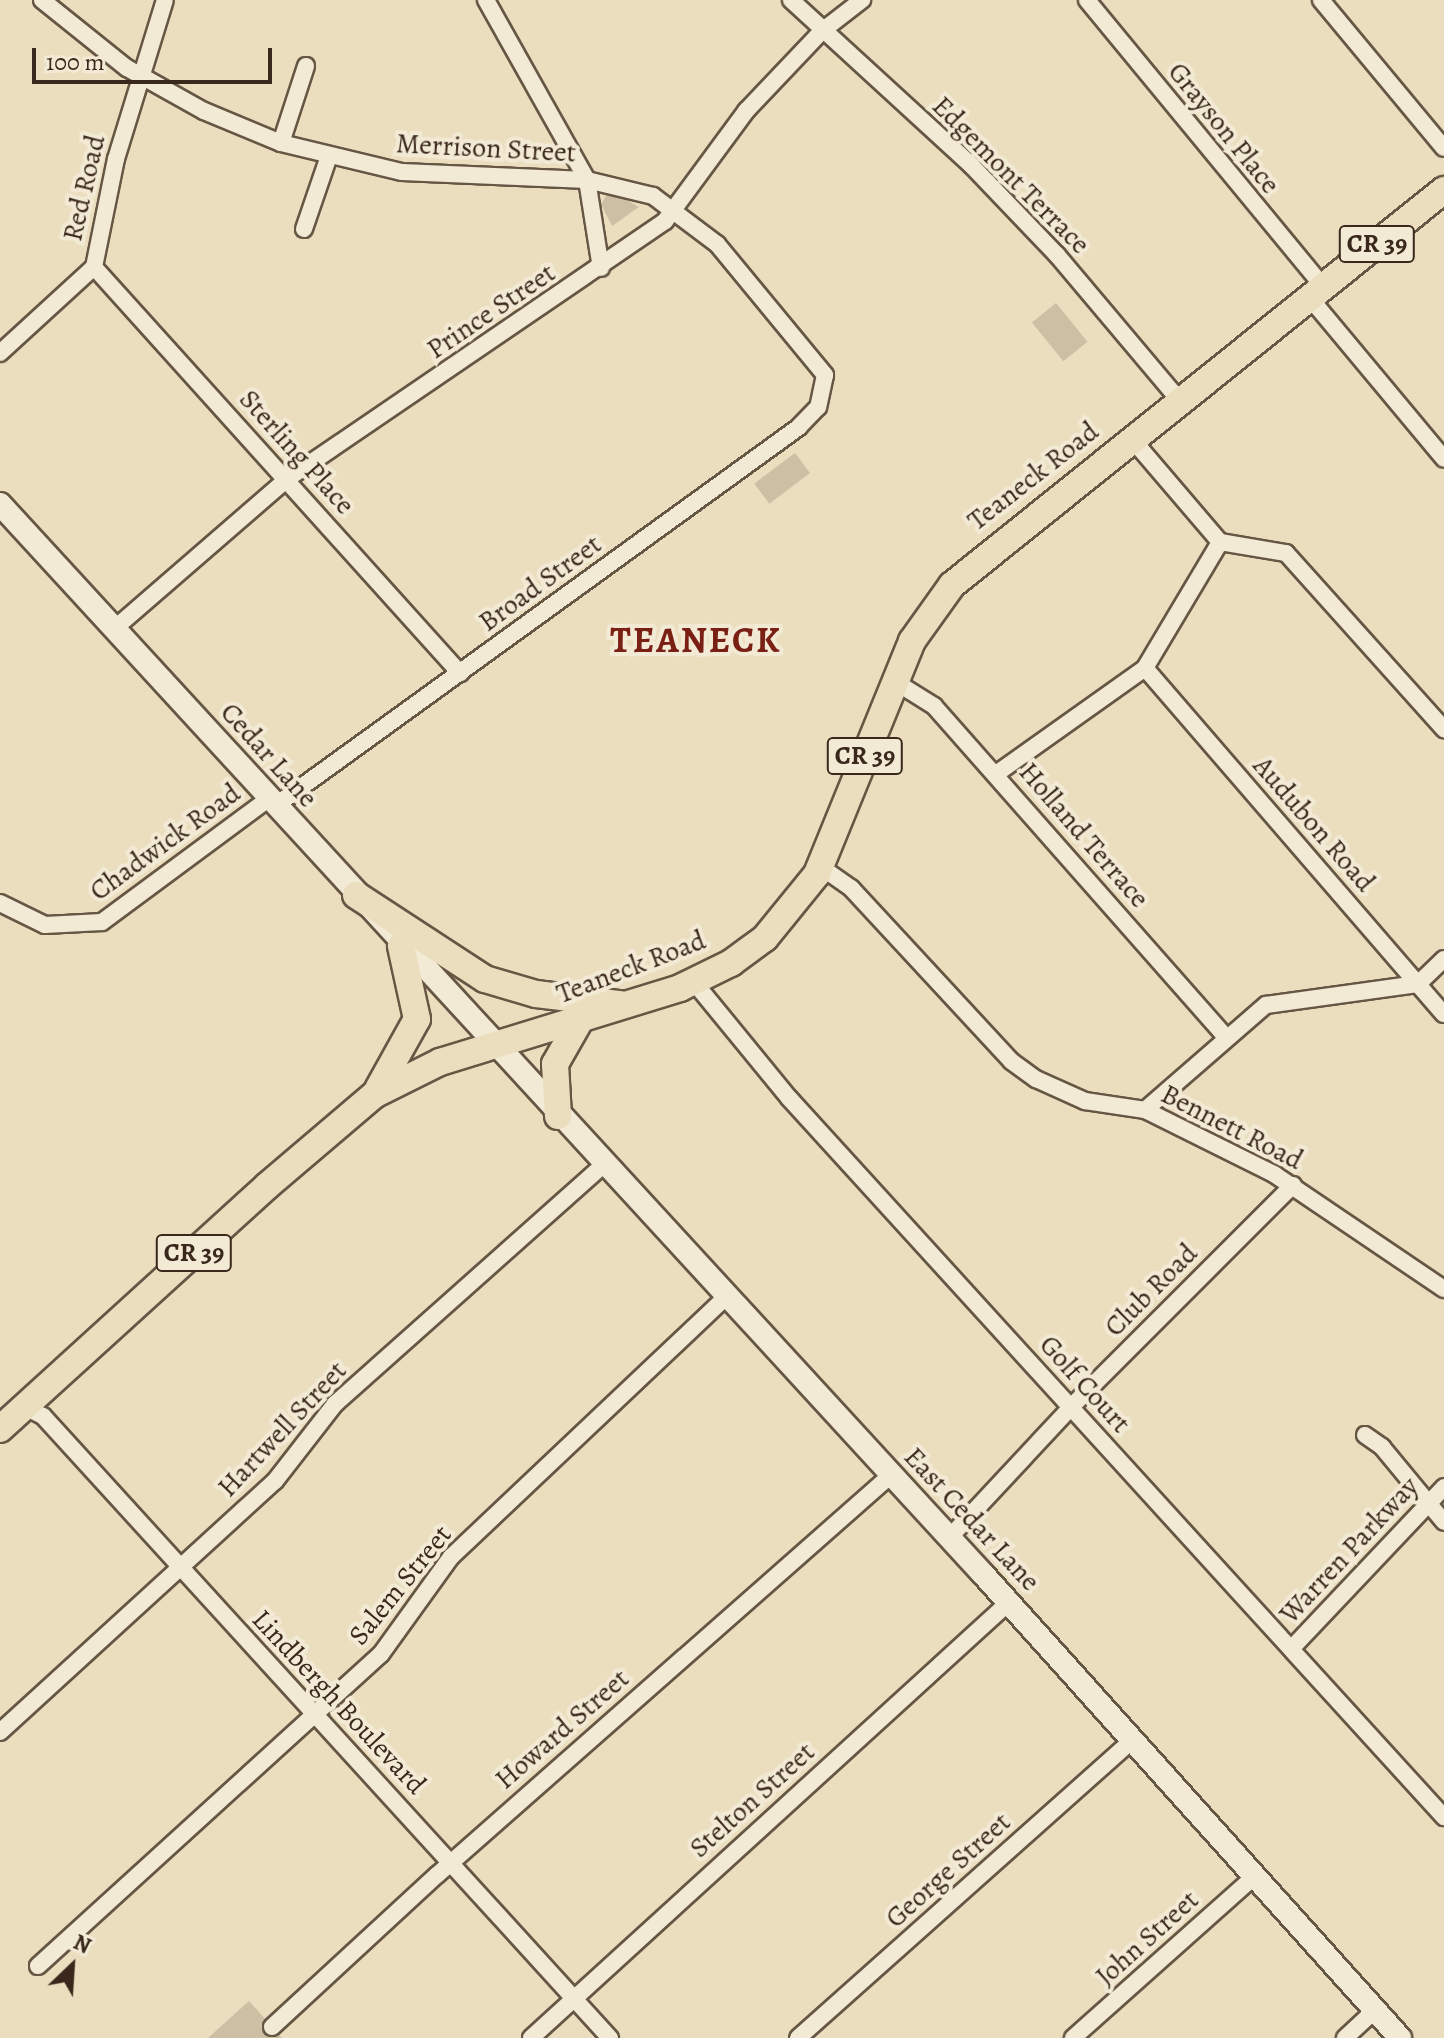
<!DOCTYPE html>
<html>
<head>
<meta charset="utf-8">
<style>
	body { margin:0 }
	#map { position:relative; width:1444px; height:2038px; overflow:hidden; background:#ebdebf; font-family:Alegreya,serif }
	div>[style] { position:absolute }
	.green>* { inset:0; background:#cdbfa3; transform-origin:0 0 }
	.roads { filter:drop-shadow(2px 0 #665644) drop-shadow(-2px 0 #665644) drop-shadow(0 2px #665644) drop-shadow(0 -2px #665644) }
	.street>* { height:16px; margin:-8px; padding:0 8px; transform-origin:8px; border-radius:8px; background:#f2ead5 }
	.secondary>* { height:22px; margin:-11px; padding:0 11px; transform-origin:11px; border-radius:11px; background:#f2ead5 }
	.primary>* { height:26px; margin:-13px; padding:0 13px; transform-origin:13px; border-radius:13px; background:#ebdebf }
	span { translate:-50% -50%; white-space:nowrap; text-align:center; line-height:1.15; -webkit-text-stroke:8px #f2ead5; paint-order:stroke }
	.shield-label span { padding:2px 6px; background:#f2ead5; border:2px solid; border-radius:6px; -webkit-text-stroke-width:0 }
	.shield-label { font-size:26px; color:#39281b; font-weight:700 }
	.street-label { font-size:28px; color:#39281b }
	.district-label { font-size:36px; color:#7a1f14; font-weight:700; letter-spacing:2px }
	.north { position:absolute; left:32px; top:1926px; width:80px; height:80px; -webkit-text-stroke:6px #f2ead5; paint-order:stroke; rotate:25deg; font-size:22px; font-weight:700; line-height:32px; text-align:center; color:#39281b }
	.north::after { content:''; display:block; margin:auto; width:28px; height:36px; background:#39281b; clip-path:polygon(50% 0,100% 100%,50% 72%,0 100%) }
	.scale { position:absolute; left:32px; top:48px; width:240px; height:36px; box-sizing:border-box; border:4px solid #39281b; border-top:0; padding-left:10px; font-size:24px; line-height:28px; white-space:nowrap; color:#39281b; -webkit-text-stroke:6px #f2ead5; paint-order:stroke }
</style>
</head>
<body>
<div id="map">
	<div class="green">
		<div style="clip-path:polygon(608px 193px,616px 194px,639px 207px,612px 226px,601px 204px)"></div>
		<div style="left:1056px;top:303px;width:50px;height:31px;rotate:51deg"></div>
		<div style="left:795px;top:453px;width:25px;height:51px;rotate:53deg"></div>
		<div style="clip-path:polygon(249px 2001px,282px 2038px,208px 2038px)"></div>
	</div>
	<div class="roads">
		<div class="street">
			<div style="left:42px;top:0;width:109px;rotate:38.7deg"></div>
			<div style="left:127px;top:68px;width:88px;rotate:29.2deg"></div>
			<div style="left:204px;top:111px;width:83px;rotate:22.6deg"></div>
			<div style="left:281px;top:143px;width:124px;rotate:13.5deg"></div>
			<div style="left:402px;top:172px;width:185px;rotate:2.5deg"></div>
			<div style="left:587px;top:180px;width:68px;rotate:13.6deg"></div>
			<div style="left:653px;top:196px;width:80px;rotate:36.9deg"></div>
			<div style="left:717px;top:244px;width:170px;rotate:50.5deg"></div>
			<div style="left:825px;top:375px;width:33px;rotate:102deg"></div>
			<div style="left:818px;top:407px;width:28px;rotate:134deg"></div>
			<div style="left:799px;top:427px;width:647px;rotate:144.12deg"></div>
			<div style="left:486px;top:0;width:206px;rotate:60.7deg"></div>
			<div style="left:587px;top:180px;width:89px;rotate:81deg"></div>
			<div style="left:791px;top:0;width:244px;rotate:42.5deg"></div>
			<div style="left:971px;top:165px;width:124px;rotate:46.3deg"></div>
			<div style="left:1057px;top:255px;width:191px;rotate:49.9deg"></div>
			<div style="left:1087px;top:0;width:372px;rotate:50.5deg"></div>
			<div style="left:1321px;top:0;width:192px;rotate:50.3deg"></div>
			<div style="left:281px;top:143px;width:81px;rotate:-72deg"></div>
			<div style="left:304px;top:229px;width:77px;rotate:-71.1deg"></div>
			<div style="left:94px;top:267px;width:547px;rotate:47.97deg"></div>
			<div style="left:1310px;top:298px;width:209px;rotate:50.2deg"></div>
			<div style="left:0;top:353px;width:127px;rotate:-42.5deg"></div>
			<div style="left:94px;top:267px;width:110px;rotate:-78.5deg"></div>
			<div style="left:116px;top:159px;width:166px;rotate:-72.9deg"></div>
			<div style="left:1132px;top:439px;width:135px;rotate:49.5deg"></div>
			<div style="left:1220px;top:542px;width:67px;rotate:9.5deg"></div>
			<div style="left:1286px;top:553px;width:237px;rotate:48.1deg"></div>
			<div style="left:114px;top:629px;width:229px;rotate:-40.9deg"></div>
			<div style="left:287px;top:479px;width:458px;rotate:-34.3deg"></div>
			<div style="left:665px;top:221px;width:137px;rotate:-53.6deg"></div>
			<div style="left:746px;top:111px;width:110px;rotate:-46.5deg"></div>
			<div style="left:822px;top:31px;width:51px;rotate:-37.8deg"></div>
			<div style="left:1145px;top:668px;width:457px;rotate:49.2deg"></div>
			<div style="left:894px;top:681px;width:47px;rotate:32deg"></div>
			<div style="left:934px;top:706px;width:440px;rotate:48.6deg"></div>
			<div style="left:996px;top:774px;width:183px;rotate:-35.4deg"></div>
			<div style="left:1145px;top:668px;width:147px;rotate:-59.2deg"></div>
			<div style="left:821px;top:867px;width:37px;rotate:35deg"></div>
			<div style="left:851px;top:888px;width:236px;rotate:47.2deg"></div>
			<div style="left:1011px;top:1061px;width:31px;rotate:36deg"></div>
			<div style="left:1036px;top:1079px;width:54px;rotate:24.2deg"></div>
			<div style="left:1085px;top:1101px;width:61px;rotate:8.5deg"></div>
			<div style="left:1145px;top:1110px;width:144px;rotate:26.4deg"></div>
			<div style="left:1274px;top:1174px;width:205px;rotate:34.1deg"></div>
			<div style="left:0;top:903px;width:50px;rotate:26.1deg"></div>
			<div style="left:45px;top:925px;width:57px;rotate:-3deg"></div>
			<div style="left:102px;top:922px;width:207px;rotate:-36.5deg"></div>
			<div style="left:694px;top:982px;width:150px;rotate:50.7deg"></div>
			<div style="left:789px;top:1098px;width:973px;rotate:47.67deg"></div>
			<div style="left:1145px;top:1110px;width:160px;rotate:-41deg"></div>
			<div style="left:1266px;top:1005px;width:153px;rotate:-7.9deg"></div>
			<div style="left:1418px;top:984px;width:36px;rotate:-44deg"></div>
			<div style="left:25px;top:1407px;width:20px;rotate:27deg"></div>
			<div style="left:43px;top:1416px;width:842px;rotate:47.65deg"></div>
			<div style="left:1365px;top:1435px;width:21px;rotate:35deg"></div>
			<div style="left:1382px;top:1447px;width:97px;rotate:50.4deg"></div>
			<div style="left:949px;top:1538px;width:179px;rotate:-47deg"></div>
			<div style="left:1071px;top:1407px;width:314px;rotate:-45deg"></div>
			<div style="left:1291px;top:1649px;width:223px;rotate:-46.6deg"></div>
			<div style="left:0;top:1732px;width:372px;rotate:-42.4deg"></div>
			<div style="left:275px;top:1481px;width:98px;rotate:-52.1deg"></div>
			<div style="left:335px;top:1404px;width:359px;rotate:-41.7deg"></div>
			<div style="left:38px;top:1966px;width:464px;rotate:-42.3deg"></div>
			<div style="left:381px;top:1654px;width:120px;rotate:-54.2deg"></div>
			<div style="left:451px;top:1557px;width:378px;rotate:-43.4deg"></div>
			<div style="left:272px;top:2027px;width:224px;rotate:-42.7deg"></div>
			<div style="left:437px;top:1875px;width:605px;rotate:-41.38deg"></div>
			<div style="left:531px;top:2038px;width:646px;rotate:-42.36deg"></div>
			<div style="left:798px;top:2038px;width:448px;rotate:-41.7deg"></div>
			<div style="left:1073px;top:2038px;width:244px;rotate:-41.7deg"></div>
			<div style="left:1345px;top:2038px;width:41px;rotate:-43deg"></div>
		</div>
		<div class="secondary">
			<div style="left:0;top:504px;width:1453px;rotate:47.43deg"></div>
			<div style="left:983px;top:1574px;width:624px;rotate:48.05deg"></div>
		</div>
		<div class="primary">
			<div style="left:356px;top:895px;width:154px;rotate:33.1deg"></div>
			<div style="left:485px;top:979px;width:53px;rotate:16.4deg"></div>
			<div style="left:536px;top:994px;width:85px;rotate:6.8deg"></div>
			<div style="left:378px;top:1089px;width:80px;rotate:-60.9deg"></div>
			<div style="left:417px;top:1019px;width:75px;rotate:-102.4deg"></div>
			<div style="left:558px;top:1116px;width:52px;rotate:-93.3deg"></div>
			<div style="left:555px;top:1064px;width:48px;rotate:-60.3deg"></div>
			<div style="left:0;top:1429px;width:361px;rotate:-42.3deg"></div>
			<div style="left:267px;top:1186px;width:140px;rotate:-40.4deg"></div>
			<div style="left:374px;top:1095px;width:74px;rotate:-26.6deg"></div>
			<div style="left:440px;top:1062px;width:251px;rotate:-17.1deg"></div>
			<div style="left:680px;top:988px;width:57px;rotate:-26.1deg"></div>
			<div style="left:731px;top:963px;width:42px;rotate:-36.3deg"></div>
			<div style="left:765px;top:938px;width:82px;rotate:-50.9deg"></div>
			<div style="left:817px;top:874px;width:252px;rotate:-67.8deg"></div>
			<div style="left:912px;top:641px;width:69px;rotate:-54.5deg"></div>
			<div style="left:952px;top:585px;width:631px;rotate:-38.76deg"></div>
		</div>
	</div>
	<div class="shield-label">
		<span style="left:1377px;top:244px">CR 39</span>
		<span style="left:865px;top:756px">CR 39</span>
		<span style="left:194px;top:1253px">CR 39</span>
	</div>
	<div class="street-label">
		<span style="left:1224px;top:128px;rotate:51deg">Grayson Place</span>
		<span style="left:486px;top:148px;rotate:3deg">Merrison Street</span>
		<span style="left:1011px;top:175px;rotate:45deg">Edgemont Terrace</span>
		<span style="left:84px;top:188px;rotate:-77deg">Red Road</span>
		<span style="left:491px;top:311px;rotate:-34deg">Prince Street</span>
		<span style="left:297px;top:452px;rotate:48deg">Sterling Place</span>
		<span style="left:1033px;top:476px;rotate:-38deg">Teaneck Road</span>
		<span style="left:540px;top:583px;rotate:-36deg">Broad Street</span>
		<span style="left:269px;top:755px;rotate:48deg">Cedar Lane</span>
		<span style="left:1314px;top:824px;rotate:49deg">Audubon Road</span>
		<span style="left:1084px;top:835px;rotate:49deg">Holland Terrace</span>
		<span style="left:165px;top:842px;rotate:-36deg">Chadwick Road</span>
		<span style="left:631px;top:967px;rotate:-21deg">Teaneck Road</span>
		<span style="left:1232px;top:1127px;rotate:27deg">Bennett Road</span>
		<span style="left:1151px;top:1290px;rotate:-45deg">Club Road</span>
		<span style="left:1085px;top:1384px;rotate:48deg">Golf Court</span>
		<span style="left:282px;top:1429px;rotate:-47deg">Hartwell Street</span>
		<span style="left:972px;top:1519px;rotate:47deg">East Cedar Lane</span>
		<span style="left:1349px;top:1550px;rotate:-47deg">Warren Parkway</span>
		<span style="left:400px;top:1585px;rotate:-51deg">Salem Street</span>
		<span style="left:339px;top:1702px;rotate:47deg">Lindbergh Boulevard</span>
		<span style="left:562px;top:1729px;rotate:-41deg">Howard Street</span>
		<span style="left:752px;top:1800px;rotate:-42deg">Stelton Street</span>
		<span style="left:948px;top:1870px;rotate:-42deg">George Street</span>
		<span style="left:1147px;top:1938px;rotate:-42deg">John Street</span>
	</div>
	<div class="district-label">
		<span style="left:696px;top:640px">TEANECK</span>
	</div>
	<div class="north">N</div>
	<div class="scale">100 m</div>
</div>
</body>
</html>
